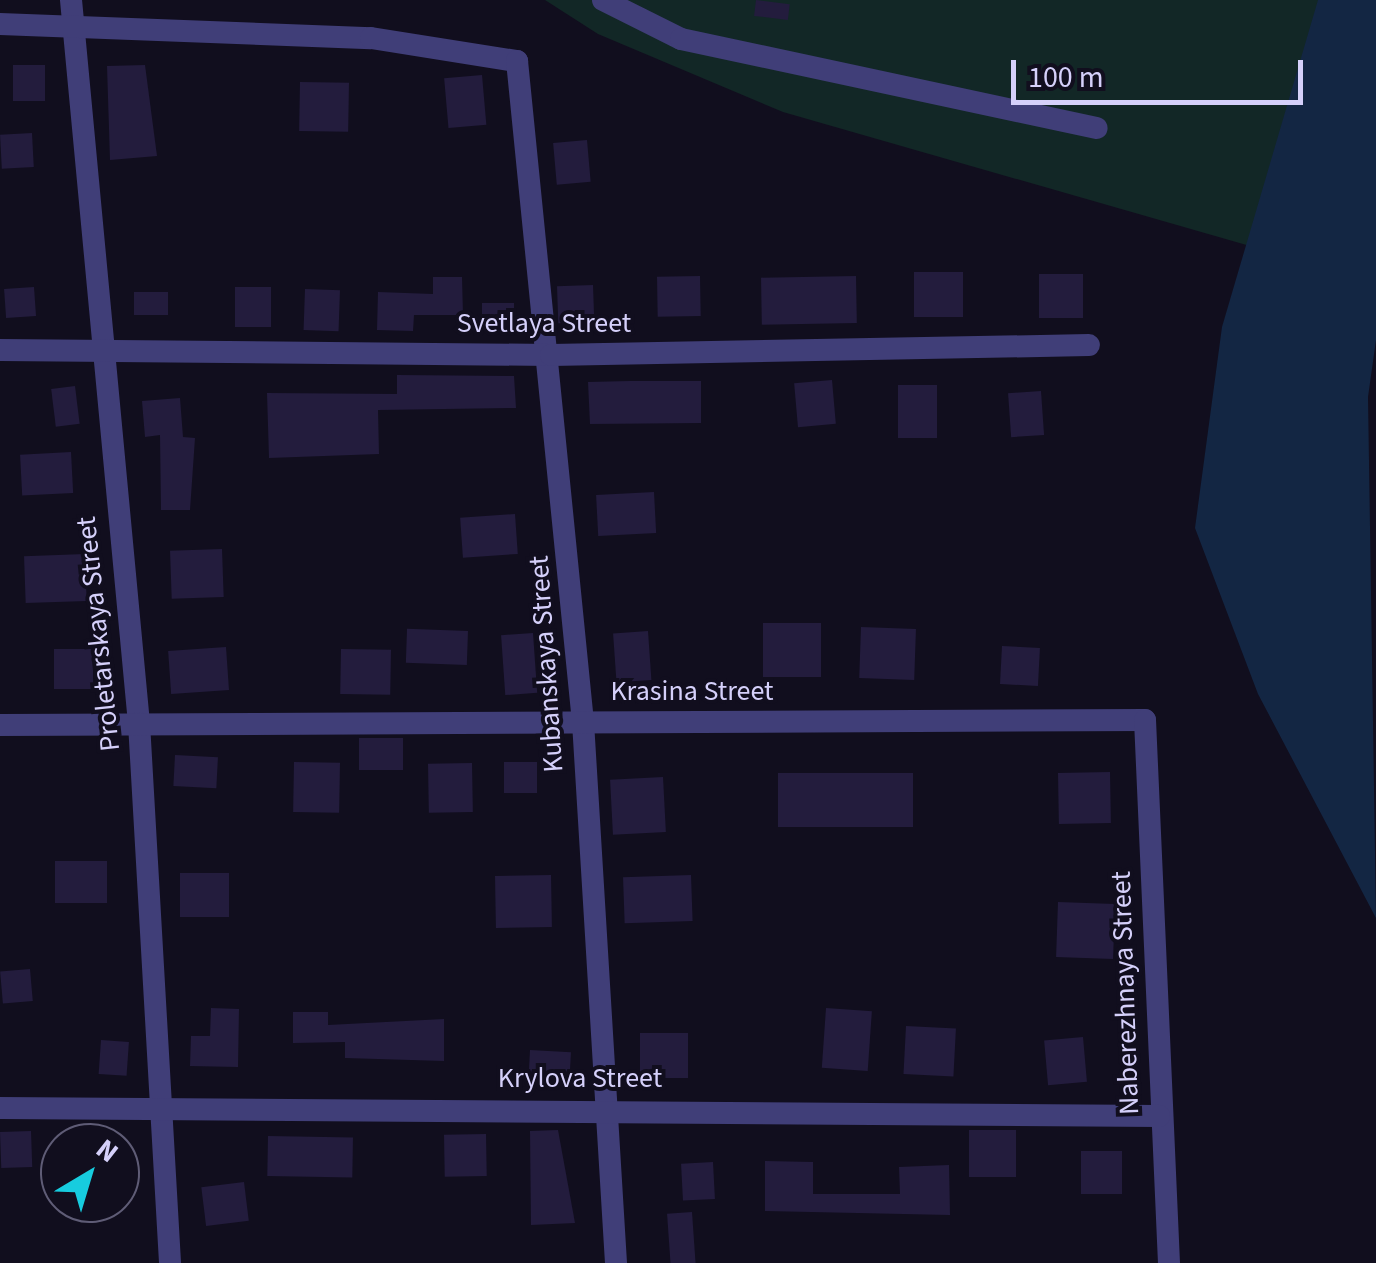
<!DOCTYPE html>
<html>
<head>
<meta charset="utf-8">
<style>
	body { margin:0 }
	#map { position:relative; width:1376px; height:1263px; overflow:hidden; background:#110e1e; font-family:"Source Sans 3",sans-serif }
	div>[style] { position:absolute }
	.green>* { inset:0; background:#122726 }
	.water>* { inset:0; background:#132643 }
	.building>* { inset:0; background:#231c3d; transform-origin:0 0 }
	.minor>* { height:22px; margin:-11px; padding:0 11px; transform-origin:11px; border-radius:11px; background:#403e78 }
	span { translate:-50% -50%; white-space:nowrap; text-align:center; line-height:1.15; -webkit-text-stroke:8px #110e1e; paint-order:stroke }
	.street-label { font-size:28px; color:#d5d0fa }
	.north { position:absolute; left:40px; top:1123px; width:100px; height:100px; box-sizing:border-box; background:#110e1e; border:2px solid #5f5c76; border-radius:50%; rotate:38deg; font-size:28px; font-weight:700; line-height:40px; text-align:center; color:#d5d0fa }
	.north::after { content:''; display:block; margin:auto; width:35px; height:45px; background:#17ccdf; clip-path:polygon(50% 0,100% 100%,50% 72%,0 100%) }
	.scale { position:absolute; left:1011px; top:60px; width:292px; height:45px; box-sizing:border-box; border:5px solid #d5d0fa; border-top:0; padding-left:12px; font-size:30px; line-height:35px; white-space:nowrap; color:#d5d0fa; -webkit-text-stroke:8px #110e1e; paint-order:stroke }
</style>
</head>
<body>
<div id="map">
	<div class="green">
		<div style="clip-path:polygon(545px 0,1343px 0,1250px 246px,783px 112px,598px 34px)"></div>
	</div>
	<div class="water">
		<div style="clip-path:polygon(1318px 0,1376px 0,1376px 340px,1368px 397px,1376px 918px,1258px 694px,1195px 528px,1222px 327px)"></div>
	</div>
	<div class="building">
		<div style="left:756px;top:0;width:34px;height:16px;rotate:7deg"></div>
		<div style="left:13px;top:65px;width:32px;height:36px"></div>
		<div style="clip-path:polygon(145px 65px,157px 156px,110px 160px,107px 66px)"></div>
		<div style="left:482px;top:75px;width:50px;height:38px;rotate:85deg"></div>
		<div style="left:300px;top:82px;width:49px;height:49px;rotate:1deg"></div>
		<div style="left:32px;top:133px;width:34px;height:32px;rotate:87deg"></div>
		<div style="left:587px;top:140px;width:42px;height:34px;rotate:85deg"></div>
		<div style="left:914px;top:272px;width:49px;height:45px"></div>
		<div style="left:1039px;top:274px;width:44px;height:44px"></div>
		<div style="left:700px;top:276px;width:40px;height:43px;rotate:89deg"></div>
		<div style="left:856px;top:276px;width:47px;height:95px;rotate:89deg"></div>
		<div style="clip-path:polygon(433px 277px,462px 277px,463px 315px,414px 315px,413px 331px,377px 330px,378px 292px,433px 294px)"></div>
		<div style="left:593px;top:285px;width:37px;height:36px;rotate:88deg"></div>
		<div style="left:34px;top:287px;width:29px;height:30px;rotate:86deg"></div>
		<div style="left:235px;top:287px;width:36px;height:40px"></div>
		<div style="left:305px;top:289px;width:35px;height:41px;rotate:2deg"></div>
		<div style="left:134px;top:292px;width:34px;height:23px"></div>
		<div style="left:482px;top:303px;width:32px;height:25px"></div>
		<div style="clip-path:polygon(397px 375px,514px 376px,516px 408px,378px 410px,379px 454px,269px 458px,267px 393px,397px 394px)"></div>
		<div style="left:832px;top:380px;width:44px;height:38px;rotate:85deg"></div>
		<div style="clip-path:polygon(630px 381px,701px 381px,701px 423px,590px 424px,588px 382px)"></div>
		<div style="left:898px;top:385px;width:39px;height:53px"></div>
		<div style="left:75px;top:386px;width:38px;height:24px;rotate:83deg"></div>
		<div style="left:1041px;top:391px;width:44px;height:33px;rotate:86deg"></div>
		<div style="clip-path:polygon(180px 398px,183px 437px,195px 438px,190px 510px,161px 510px,160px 435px,145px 437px,142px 401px)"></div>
		<div style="left:71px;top:452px;width:41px;height:51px;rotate:87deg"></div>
		<div style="left:654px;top:492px;width:41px;height:58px;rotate:87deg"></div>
		<div style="left:515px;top:514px;width:40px;height:55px;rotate:86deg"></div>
		<div style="left:222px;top:549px;width:48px;height:52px;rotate:88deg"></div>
		<div style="left:85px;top:554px;width:47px;height:61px;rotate:88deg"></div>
		<div style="left:821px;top:623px;width:54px;height:58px;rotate:90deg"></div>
		<div style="left:861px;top:627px;width:55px;height:51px;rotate:2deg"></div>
		<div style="left:468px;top:631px;width:34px;height:61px;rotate:92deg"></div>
		<div style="left:648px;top:631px;width:49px;height:35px;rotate:86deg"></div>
		<div style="left:533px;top:633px;width:60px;height:32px;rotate:86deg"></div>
		<div style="left:1002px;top:646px;width:38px;height:38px;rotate:3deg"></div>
		<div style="left:226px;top:647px;width:43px;height:58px;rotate:86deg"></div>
		<div style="left:54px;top:649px;width:39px;height:40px"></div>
		<div style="left:341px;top:649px;width:50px;height:45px;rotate:1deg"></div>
		<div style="left:359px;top:738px;width:44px;height:32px"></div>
		<div style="left:175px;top:755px;width:43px;height:31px;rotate:3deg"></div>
		<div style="left:294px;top:762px;width:46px;height:50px;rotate:1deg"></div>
		<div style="left:504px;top:762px;width:33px;height:31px"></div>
		<div style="left:472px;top:763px;width:49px;height:44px;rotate:89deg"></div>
		<div style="left:1110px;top:772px;width:51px;height:52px;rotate:89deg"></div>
		<div style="left:778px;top:773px;width:135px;height:54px"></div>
		<div style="left:663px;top:777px;width:55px;height:53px;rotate:87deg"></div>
		<div style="left:55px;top:861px;width:52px;height:42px"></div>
		<div style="left:180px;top:873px;width:49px;height:44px"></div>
		<div style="left:551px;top:875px;width:52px;height:56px;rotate:89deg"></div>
		<div style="left:691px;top:875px;width:46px;height:68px;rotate:88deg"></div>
		<div style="left:1058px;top:902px;width:57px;height:55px;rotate:2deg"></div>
		<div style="left:30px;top:969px;width:32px;height:30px;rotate:85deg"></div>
		<div style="clip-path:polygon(211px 1008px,239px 1009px,238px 1067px,190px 1066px,191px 1036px,210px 1036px)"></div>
		<div style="left:826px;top:1008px;width:46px;height:60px;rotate:4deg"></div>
		<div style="clip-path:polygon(293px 1012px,328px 1012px,328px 1025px,444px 1019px,444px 1061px,345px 1058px,345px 1042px,293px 1043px)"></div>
		<div style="left:906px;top:1026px;width:50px;height:48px;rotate:3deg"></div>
		<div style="left:640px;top:1033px;width:48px;height:45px"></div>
		<div style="left:1083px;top:1037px;width:45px;height:39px;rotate:85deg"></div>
		<div style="left:101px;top:1040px;width:28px;height:34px;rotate:4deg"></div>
		<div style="left:530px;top:1050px;width:41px;height:29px;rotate:3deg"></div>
		<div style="clip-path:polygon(558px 1130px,575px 1223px,531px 1225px,530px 1131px)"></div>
		<div style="left:969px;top:1130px;width:47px;height:47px"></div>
		<div style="left:31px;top:1131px;width:36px;height:31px;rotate:88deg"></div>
		<div style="left:486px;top:1134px;width:42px;height:42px;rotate:89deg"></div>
		<div style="left:268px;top:1136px;width:85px;height:40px;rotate:1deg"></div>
		<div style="left:1081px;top:1151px;width:41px;height:43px"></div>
		<div style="clip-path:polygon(765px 1161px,813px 1162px,813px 1194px,900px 1194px,899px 1167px,949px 1165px,950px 1215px,765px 1211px)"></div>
		<div style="left:713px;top:1162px;width:37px;height:32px;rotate:87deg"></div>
		<div style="left:244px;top:1182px;width:39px;height:43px;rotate:83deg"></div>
		<div style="left:692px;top:1212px;width:51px;height:25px;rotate:86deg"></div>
	</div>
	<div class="minor">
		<div style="left:71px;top:0;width:726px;rotate:84.63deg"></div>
		<div style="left:139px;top:723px;width:541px;rotate:86.71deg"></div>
		<div style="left:603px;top:0;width:87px;rotate:26.6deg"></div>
		<div style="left:681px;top:39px;width:425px;rotate:12.1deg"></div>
		<div style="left:0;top:24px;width:371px;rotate:2.2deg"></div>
		<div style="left:371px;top:38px;width:148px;rotate:9deg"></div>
		<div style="left:517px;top:61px;width:664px;rotate:84.3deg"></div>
		<div style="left:583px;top:722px;width:542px;rotate:86.51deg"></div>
		<div style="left:0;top:350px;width:551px;rotate:0.52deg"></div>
		<div style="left:551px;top:355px;width:538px;rotate:-1.06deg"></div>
		<div style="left:0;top:725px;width:1145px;rotate:-0.25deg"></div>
		<div style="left:1145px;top:720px;width:544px;rotate:87.47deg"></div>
		<div style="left:0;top:1108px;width:1159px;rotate:0.4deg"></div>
	</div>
	<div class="street-label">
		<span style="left:544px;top:323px">Svetlaya Street</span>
		<span style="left:98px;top:634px;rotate:-96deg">Proletarskaya Street</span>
		<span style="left:546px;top:664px;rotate:-94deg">Kubanskaya Street</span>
		<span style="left:692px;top:691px">Krasina Street</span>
		<span style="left:1125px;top:993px;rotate:-92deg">Naberezhnaya Street</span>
		<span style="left:580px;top:1078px">Krylova Street</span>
	</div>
	<div class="north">N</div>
	<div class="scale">100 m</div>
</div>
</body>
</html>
